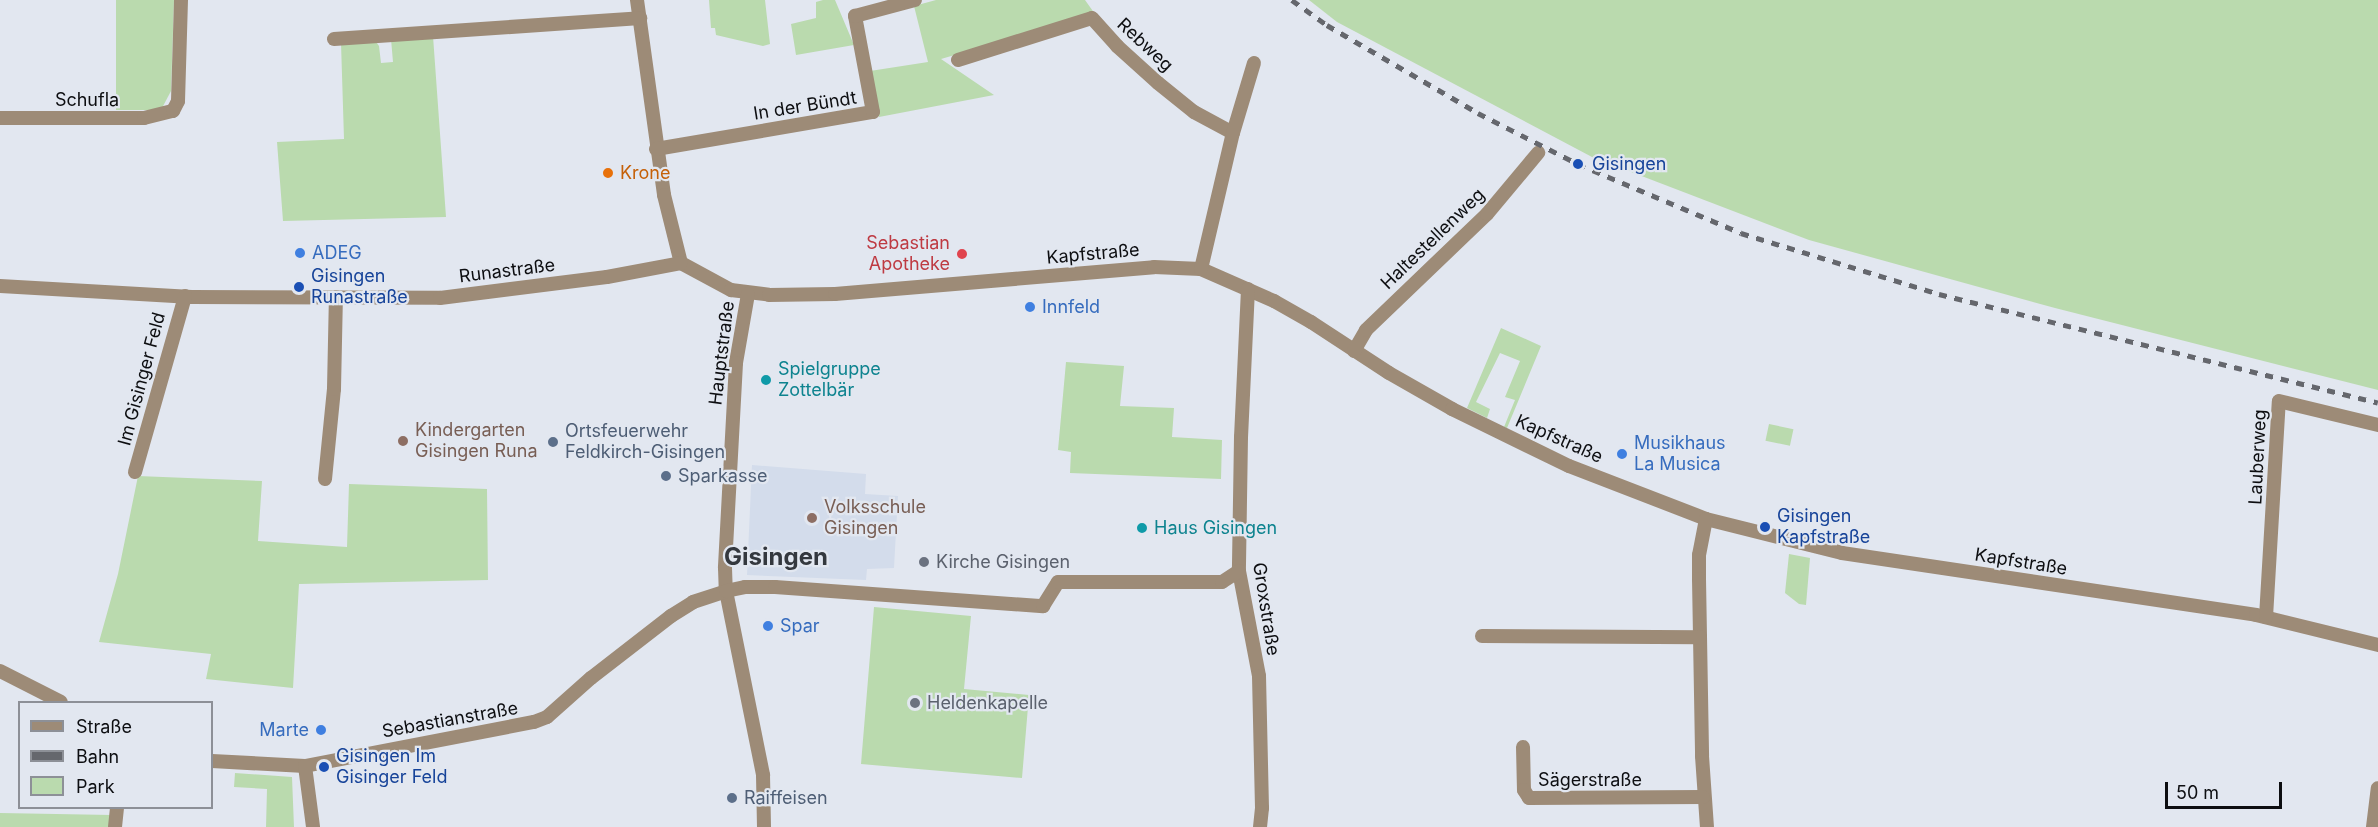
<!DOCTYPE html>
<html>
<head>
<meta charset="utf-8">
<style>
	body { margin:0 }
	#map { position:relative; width:2378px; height:827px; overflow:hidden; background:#e2e7f0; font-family:Inter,sans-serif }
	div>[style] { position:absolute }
	.built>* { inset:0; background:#d3dceb }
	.green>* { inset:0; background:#badaae; transform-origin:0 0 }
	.street>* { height:14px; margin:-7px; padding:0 7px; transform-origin:7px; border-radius:7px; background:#9d8b77 }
	.rail>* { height:4.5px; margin-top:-2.25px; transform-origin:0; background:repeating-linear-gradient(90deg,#65676d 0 8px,transparent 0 16px) }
	.dots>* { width:16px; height:16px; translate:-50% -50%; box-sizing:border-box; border:3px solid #e2e7f0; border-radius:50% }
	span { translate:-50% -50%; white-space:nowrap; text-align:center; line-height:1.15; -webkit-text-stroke:4.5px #e2e7f0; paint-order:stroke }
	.street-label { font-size:18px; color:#0d0e11 }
	.transit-label { font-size:18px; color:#164399 }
	.left { translate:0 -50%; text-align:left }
	.food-label { font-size:18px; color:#c56008 }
	.health-label { font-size:18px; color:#be3a42 }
	.right { translate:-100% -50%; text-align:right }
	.shop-label { font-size:18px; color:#366cbe }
	.culture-label { font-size:18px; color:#0d838f }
	.education-label { font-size:18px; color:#785e54 }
	.service-label { font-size:18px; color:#4e5e75 }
	.worship-label { font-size:18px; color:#5b616d }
	.district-label { font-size:24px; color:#34383e; font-weight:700 }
	.legend { position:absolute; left:18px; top:701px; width:195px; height:108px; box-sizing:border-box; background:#e2e7f0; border:2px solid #8d9097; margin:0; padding:8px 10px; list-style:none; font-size:18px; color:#0d0e11 }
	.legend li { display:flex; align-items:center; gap:12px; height:30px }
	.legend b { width:30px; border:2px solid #8d9097 }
	.scale { position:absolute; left:2165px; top:782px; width:117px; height:27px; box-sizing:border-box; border:3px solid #0d0e11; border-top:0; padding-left:8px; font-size:18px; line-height:21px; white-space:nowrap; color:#0d0e11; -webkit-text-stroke:4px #e2e7f0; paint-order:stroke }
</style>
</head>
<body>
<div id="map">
	<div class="built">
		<div style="clip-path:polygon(752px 465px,866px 474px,865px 494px,898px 496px,894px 568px,867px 569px,866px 580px,747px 575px)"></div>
	</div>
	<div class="green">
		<div style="clip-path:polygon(116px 0,174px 0,171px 91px,161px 110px,116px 110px)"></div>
		<div style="clip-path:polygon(709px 0,765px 0,770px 44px,763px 46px,716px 35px,715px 28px,711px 28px)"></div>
		<div style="clip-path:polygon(823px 0,835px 0,854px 45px,796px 55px,791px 24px,816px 18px,816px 2px)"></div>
		<div style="clip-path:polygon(936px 0,1085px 0,1095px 14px,941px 59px,994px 95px,879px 117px,870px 71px,928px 62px,914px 6px)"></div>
		<div style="clip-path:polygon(1309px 0,2378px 0,2378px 390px,2055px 308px,1809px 240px,1592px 157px,1337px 22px)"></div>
		<div style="clip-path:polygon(433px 36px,446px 217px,283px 221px,277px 142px,344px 139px,341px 43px,374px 39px,379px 46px,381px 63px,393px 62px,391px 39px)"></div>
		<div style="clip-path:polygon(1501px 328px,1541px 346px,1507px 428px,1504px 427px,1515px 400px,1505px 397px,1520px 361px,1500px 353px,1476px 402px,1490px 409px,1487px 418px,1467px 408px)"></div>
		<div style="clip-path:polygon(1066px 362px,1124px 366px,1120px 406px,1174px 408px,1172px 437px,1222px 440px,1221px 479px,1070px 473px,1071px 452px,1058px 450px)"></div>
		<div style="left:1769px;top:424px;width:25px;height:17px;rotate:12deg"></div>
		<div style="clip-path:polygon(138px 476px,262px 481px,258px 541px,347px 547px,349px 484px,487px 489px,488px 580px,299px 584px,293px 688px,206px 679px,211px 654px,99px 642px,118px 574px)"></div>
		<div style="clip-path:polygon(1789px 554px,1810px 558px,1806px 605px,1799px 604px,1785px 593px)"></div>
		<div style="clip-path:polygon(874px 607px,971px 616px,964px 689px,1029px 695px,1022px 778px,861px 764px)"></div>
		<div style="clip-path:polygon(235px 773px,292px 777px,294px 827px,266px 827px,267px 789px,234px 787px)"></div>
		<div style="clip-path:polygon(0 813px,112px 815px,110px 827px,0 827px)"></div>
	</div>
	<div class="street">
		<div style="left:637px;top:0;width:197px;rotate:82.1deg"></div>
		<div style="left:664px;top:195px;width:70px;rotate:76deg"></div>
		<div style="left:681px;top:263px;width:57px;rotate:28.4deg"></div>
		<div style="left:731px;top:290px;width:38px;rotate:7deg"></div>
		<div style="left:769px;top:295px;width:66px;rotate:-0.9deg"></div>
		<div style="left:835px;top:294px;width:320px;rotate:-4.8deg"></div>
		<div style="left:1154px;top:267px;width:47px;rotate:2.4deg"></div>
		<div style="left:1201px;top:269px;width:80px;rotate:23.7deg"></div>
		<div style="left:1274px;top:301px;width:43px;rotate:29.6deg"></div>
		<div style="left:1311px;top:322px;width:93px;rotate:33.2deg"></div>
		<div style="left:1389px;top:373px;width:73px;rotate:29.7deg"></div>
		<div style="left:1452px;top:409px;width:130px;rotate:26deg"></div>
		<div style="left:1569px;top:466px;width:147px;rotate:21.1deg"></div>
		<div style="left:1706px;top:519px;width:140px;rotate:14deg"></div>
		<div style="left:1842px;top:553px;width:419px;rotate:8.5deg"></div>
		<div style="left:2256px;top:615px;width:126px;rotate:13.8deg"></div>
		<div style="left:334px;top:39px;width:307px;rotate:-3.9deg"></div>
		<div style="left:958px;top:60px;width:140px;rotate:-17.4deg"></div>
		<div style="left:1092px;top:18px;width:38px;rotate:48deg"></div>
		<div style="left:1117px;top:46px;width:55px;rotate:42.1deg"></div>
		<div style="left:1158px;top:83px;width:46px;rotate:38.9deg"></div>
		<div style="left:1194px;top:112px;width:44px;rotate:28.3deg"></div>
		<div style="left:0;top:118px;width:144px"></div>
		<div style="left:144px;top:118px;width:30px;rotate:-14deg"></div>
		<div style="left:173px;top:111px;width:11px;rotate:-63deg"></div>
		<div style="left:178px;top:101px;width:101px;rotate:-88.3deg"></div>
		<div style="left:656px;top:149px;width:220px;rotate:-9.7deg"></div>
		<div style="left:873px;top:112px;width:98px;rotate:-100.6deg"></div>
		<div style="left:855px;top:16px;width:62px;rotate:-14.9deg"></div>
		<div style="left:1201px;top:269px;width:140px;rotate:-76.8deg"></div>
		<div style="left:1233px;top:133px;width:73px;rotate:-73.3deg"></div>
		<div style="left:0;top:286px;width:192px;rotate:3.3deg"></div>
		<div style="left:192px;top:297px;width:248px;rotate:0.2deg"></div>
		<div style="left:440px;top:298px;width:168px;rotate:-7.2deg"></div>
		<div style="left:607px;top:277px;width:75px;rotate:-10.7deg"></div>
		<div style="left:1248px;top:289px;width:148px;rotate:92.7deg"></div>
		<div style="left:1241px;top:437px;width:134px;rotate:90.9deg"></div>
		<div style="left:1239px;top:571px;width:107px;rotate:79.2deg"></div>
		<div style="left:1259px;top:676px;width:132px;rotate:88.7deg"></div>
		<div style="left:1262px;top:808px;width:19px;rotate:96deg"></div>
		<div style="left:748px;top:294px;width:70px;rotate:99.9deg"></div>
		<div style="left:736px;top:363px;width:205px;rotate:93.1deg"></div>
		<div style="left:725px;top:568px;width:23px;rotate:88deg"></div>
		<div style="left:726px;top:591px;width:188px;rotate:78.6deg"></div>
		<div style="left:763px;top:775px;width:52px;rotate:88.9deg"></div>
		<div style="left:1354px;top:351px;width:24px;rotate:-60deg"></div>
		<div style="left:1366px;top:330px;width:168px;rotate:-43.8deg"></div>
		<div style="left:1487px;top:214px;width:80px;rotate:-50.1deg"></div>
		<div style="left:135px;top:472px;width:183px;rotate:-74.1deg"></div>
		<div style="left:325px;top:479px;width:90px;rotate:-84.3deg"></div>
		<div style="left:334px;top:389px;width:92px;rotate:-88.8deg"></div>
		<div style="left:1706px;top:519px;width:37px;rotate:101deg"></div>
		<div style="left:1699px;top:555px;width:24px;rotate:90deg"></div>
		<div style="left:1699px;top:579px;width:177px;rotate:89deg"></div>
		<div style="left:1702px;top:756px;width:71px;rotate:86deg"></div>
		<div style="left:2266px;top:617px;width:216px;rotate:-86.6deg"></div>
		<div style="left:2279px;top:401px;width:102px;rotate:13.6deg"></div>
		<div style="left:1482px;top:636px;width:218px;rotate:0.3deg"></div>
		<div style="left:0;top:671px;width:68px;rotate:26.9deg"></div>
		<div style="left:1523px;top:747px;width:43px;rotate:88.7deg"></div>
		<div style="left:1524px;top:790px;width:9px;rotate:58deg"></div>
		<div style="left:1529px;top:798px;width:174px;rotate:-0.3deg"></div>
		<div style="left:212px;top:761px;width:93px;rotate:3.1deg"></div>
		<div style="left:305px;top:766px;width:233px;rotate:-10.9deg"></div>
		<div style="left:534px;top:722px;width:14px;rotate:-21deg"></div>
		<div style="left:547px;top:717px;width:59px;rotate:-41.6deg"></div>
		<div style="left:591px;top:678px;width:101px;rotate:-37.8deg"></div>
		<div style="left:671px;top:616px;width:26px;rotate:-32deg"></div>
		<div style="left:693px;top:602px;width:35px;rotate:-18deg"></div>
		<div style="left:726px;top:591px;width:19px;rotate:-12deg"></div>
		<div style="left:745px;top:587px;width:30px"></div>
		<div style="left:775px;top:587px;width:269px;rotate:4.1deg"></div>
		<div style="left:1043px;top:606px;width:28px;rotate:-58deg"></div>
		<div style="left:1058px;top:582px;width:164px"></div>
		<div style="left:1222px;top:582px;width:20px;rotate:-33deg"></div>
		<div style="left:305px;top:766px;width:62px;rotate:82.5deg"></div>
		<div style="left:115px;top:827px;width:19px;rotate:-84deg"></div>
		<div style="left:2373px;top:827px;width:39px;rotate:-83deg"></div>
	</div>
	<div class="rail">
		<div style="left:1292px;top:0;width:43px;rotate:35.5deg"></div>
		<div style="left:1327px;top:25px;width:175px;rotate:30.2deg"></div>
		<div style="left:1478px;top:113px;width:112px;rotate:27deg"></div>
		<div style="left:1578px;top:164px;width:177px;rotate:22.9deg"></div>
		<div style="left:1741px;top:233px;width:207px;rotate:17.1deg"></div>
		<div style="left:1939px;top:294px;width:452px;rotate:13.9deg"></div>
	</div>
	<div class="dots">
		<div style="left:1578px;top:164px;background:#1a4fb4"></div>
		<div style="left:608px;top:173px;background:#e8710a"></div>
		<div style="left:300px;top:253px;background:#3f7fe0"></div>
		<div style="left:962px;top:254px;background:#e0444e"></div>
		<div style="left:299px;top:287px;background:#1a4fb4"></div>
		<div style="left:1030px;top:307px;background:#3f7fe0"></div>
		<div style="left:766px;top:380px;background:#0f9aa8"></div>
		<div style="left:403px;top:441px;background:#8d6e63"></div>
		<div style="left:553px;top:442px;background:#5c6f8a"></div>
		<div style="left:1622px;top:454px;background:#3f7fe0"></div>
		<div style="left:666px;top:476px;background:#5c6f8a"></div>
		<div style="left:812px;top:518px;background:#8d6e63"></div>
		<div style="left:1765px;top:527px;background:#1a4fb4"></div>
		<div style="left:1142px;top:528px;background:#0f9aa8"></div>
		<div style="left:924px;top:562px;background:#6b7280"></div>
		<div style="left:768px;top:626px;background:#3f7fe0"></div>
		<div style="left:915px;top:703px;background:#6b7280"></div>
		<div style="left:321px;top:730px;background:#3f7fe0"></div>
		<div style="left:324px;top:767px;background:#1a4fb4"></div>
		<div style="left:732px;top:798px;background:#5c6f8a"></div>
	</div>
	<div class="street-label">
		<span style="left:1145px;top:45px;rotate:43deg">Rebweg</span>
		<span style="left:87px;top:100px">Schufla</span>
		<span style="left:805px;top:106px;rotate:-9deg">In der Bündt</span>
		<span style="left:1433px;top:239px;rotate:-44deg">Haltestellenweg</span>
		<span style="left:1093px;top:254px;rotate:-5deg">Kapfstraße</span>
		<span style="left:507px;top:271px;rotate:-7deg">Runastraße</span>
		<span style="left:722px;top:353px;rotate:-83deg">Hauptstraße</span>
		<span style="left:142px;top:379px;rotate:-75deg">Im Gisinger Feld</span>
		<span style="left:1559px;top:439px;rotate:24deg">Kapfstraße</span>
		<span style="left:2258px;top:457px;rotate:-87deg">Lauberweg</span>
		<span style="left:2021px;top:562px;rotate:9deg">Kapfstraße</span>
		<span style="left:1266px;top:609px;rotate:81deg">Groxstraße</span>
		<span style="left:450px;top:720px;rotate:-10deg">Sebastianstraße</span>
		<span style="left:1590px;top:780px">Sägerstraße</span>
	</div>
	<div class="transit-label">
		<span class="left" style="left:1592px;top:164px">Gisingen</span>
		<span class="left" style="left:311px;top:287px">Gisingen<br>Runastraße</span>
		<span class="left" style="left:1777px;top:527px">Gisingen<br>Kapfstraße</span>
		<span class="left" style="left:336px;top:767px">Gisingen Im<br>Gisinger Feld</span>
	</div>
	<div class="food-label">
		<span class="left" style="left:620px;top:173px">Krone</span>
	</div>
	<div class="health-label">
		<span class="right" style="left:950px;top:254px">Sebastian<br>Apotheke</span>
	</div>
	<div class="shop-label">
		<span class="left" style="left:312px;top:253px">ADEG</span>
		<span class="left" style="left:1042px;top:307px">Innfeld</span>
		<span class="left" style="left:1634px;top:454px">Musikhaus<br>La Musica</span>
		<span class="left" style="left:780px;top:626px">Spar</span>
		<span class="right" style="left:309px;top:730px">Marte</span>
	</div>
	<div class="culture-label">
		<span class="left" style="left:778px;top:380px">Spielgruppe<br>Zottelbär</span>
		<span class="left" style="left:1154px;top:528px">Haus Gisingen</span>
	</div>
	<div class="education-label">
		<span class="left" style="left:415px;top:441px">Kindergarten<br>Gisingen Runa</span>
		<span class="left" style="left:824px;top:518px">Volksschule<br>Gisingen</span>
	</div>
	<div class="service-label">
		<span class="left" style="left:565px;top:442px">Ortsfeuerwehr<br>Feldkirch-Gisingen</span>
		<span class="left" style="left:678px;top:476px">Sparkasse</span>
		<span class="left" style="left:744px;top:798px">Raiffeisen</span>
	</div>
	<div class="worship-label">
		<span class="left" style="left:936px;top:562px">Kirche Gisingen</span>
		<span class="left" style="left:927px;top:703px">Heldenkapelle</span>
	</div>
	<div class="district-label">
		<span style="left:776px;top:557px">Gisingen</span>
	</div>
	<ul class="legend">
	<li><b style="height:8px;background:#9d8b77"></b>Straße</li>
	<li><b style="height:8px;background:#65676d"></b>Bahn</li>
	<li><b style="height:16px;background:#badaae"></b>Park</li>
	</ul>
	<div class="scale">50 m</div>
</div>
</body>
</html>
